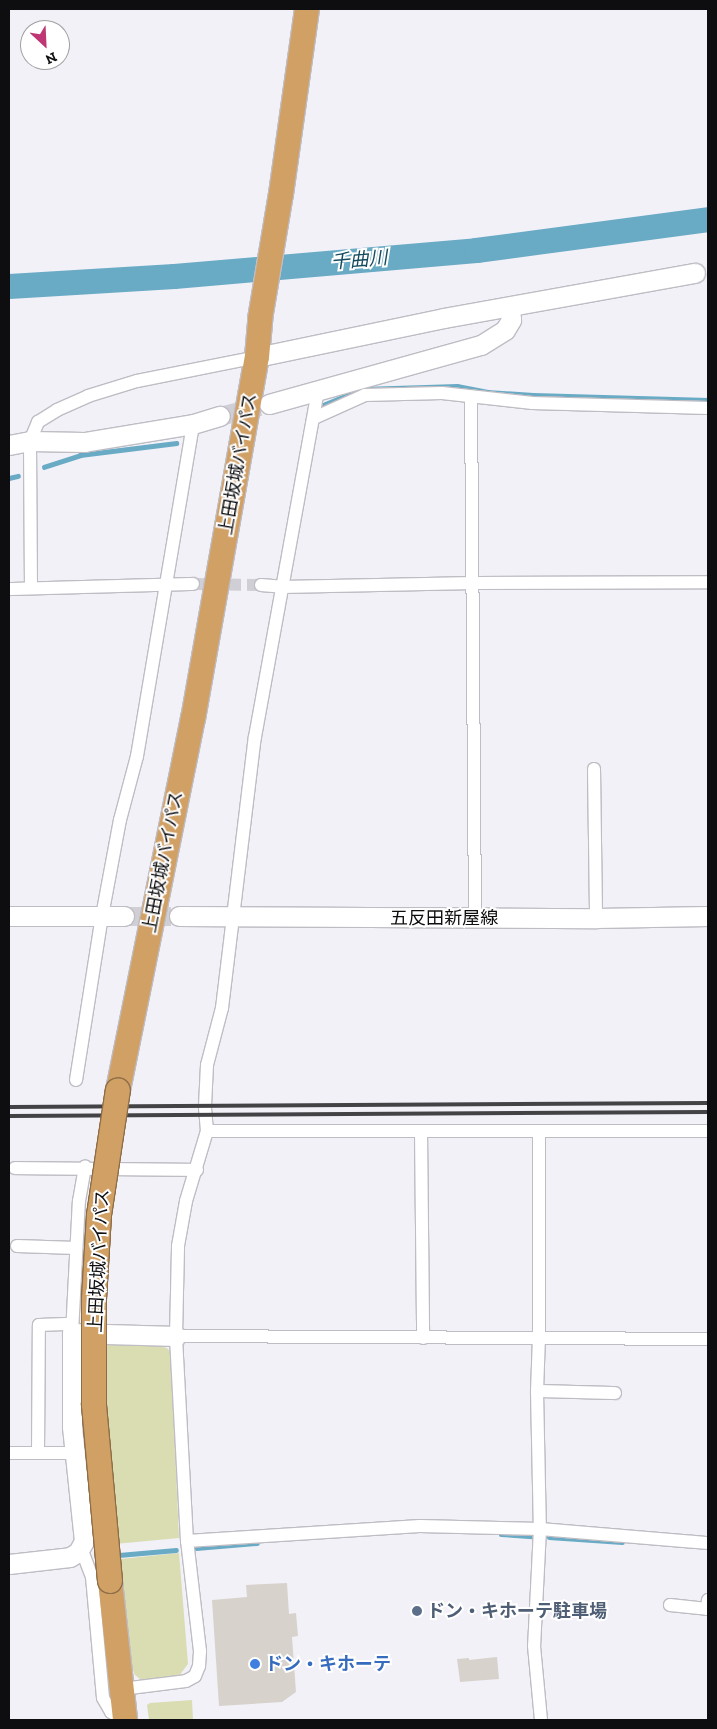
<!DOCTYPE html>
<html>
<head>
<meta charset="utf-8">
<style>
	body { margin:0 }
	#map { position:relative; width:717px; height:1729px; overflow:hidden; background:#f2f1f8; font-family:"Zilla Slab","Noto Sans JP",serif }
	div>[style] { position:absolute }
	.green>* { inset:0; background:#daddb2 }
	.stream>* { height:4.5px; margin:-2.25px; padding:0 2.25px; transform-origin:2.25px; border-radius:2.25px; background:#69aac4 }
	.river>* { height:25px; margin:-12.5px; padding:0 12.5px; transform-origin:12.5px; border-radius:12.5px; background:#69aac4 }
	.building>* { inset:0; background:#d8d2cd }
	.street-tunnel>* { height:12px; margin-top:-6px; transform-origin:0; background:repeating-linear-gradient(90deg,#d0cfd5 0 12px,transparent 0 18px) }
	.secondary-tunnel>* { height:19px; margin-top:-9.5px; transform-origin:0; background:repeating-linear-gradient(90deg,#d0cfd5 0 19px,transparent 0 28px) }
	.roads { filter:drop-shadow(1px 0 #bfbdc4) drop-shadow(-1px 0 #bfbdc4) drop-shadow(0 1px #bfbdc4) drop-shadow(0 -1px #bfbdc4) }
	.street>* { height:12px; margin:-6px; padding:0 6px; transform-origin:6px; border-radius:6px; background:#fff }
	.secondary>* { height:19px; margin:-9.5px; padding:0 9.5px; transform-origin:9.5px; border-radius:9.5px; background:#fff }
	.highway>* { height:24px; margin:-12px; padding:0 12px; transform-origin:12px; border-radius:12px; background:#d1a065 }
	.rail>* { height:4px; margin:-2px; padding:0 2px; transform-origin:2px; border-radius:2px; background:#434346 }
	.bridges { filter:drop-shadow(1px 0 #8d6d47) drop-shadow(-1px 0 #8d6d47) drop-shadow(0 1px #8d6d47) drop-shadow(0 -1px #8d6d47) }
	.highway-bridge>* { height:24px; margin:-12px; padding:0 12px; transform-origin:12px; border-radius:12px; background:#d1a065 }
	.dots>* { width:14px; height:14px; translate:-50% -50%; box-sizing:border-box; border:2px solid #fff; border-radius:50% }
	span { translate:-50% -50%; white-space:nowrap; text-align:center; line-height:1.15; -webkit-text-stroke:4px #fff; paint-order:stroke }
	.street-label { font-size:18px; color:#0e0e10 }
	.service-label { font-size:18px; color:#4e5e75; font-weight:700 }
	.left { translate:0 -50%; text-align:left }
	.shop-label { font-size:18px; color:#366cbe; font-weight:700 }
	.water-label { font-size:19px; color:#144b5e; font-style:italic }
	.frame { position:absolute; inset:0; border:10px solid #0e0e10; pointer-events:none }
	.north { position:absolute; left:20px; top:20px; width:50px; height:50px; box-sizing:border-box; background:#fff; border:1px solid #9f9f9f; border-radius:50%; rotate:155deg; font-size:14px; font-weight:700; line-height:20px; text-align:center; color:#0e0e10 }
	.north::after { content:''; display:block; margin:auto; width:18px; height:22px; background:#be3673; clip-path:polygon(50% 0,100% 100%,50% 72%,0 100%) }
</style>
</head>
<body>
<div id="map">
	<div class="green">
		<div style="clip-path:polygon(104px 1344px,160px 1346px,167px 1348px,171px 1353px,179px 1538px,115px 1544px,104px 1403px)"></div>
		<div style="clip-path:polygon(179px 1553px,188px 1664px,179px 1676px,148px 1680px,140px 1679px,135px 1675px,131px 1666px,120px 1559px)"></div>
		<div style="clip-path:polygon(192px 1700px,193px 1720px,149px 1720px,147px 1705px,150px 1703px)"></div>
	</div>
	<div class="stream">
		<div style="left:323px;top:405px;width:42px;rotate:-22.3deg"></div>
		<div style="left:362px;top:389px;width:95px;rotate:-1.8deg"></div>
		<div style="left:457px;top:386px;width:31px;rotate:11deg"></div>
		<div style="left:487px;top:392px;width:46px;rotate:3.7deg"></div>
		<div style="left:533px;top:395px;width:175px;rotate:1.6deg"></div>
		<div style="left:44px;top:467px;width:38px;rotate:-18deg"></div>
		<div style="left:80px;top:455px;width:97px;rotate:-7.1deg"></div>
		<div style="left:9px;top:478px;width:9px;rotate:-13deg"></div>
		<div style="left:501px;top:1534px;width:31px;rotate:4deg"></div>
		<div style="left:549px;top:1537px;width:73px;rotate:3.9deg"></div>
		<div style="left:196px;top:1548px;width:61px;rotate:-4.7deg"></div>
		<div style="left:119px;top:1555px;width:57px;rotate:-5deg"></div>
	</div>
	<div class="river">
		<div style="left:9px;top:286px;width:165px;rotate:-3.5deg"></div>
		<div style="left:174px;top:276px;width:303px;rotate:-4.9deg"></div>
		<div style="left:476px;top:250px;width:234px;rotate:-7.6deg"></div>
	</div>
	<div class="building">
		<div style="clip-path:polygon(287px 1583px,289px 1614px,296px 1613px,298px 1636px,292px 1637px,296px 1692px,282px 1702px,219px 1706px,212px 1600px,247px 1597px,246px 1585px)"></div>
		<div style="clip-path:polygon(497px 1657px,499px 1679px,460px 1682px,457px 1659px,469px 1658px,469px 1660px)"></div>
	</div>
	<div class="street-tunnel">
		<div style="left:193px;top:584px;width:68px;rotate:0.8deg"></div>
	</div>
	<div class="secondary-tunnel">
		<div style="left:220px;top:416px;width:41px;rotate:-14deg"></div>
		<div style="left:124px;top:916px;width:55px"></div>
	</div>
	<div class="roads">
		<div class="street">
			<div style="left:471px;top:397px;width:521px;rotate:89.56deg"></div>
			<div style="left:314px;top:418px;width:56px;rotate:-24.3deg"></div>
			<div style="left:365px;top:395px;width:77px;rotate:-1.5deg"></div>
			<div style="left:442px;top:393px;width:91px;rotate:6.3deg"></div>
			<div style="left:532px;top:403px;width:176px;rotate:1.6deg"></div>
			<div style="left:261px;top:585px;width:21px;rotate:5deg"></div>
			<div style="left:282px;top:587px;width:192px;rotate:-1.2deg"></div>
			<div style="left:474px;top:583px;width:234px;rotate:-0.2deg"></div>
			<div style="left:31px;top:588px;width:147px;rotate:-90.4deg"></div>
			<div style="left:30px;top:441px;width:21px;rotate:-67deg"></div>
			<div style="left:38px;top:422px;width:22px;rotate:-32deg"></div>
			<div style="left:57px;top:410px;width:34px;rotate:-24deg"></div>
			<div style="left:88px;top:396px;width:51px;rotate:-17deg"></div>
			<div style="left:137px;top:381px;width:122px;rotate:-11.3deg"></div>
			<div style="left:9px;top:589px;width:184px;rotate:-1.6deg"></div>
			<div style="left:594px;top:769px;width:149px;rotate:89.2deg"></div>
			<div style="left:76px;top:1080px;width:166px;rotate:-81deg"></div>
			<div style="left:102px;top:916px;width:98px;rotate:-79.4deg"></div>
			<div style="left:120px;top:820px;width:66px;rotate:-75.1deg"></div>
			<div style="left:137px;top:756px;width:337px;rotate:-80.4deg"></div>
			<div style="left:207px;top:1131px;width:501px"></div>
			<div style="left:421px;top:1131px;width:207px;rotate:89.4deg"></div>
			<div style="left:539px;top:1131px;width:206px;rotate:90deg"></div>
			<div style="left:539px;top:1337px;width:54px;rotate:92.1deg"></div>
			<div style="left:537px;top:1391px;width:138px;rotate:88.8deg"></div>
			<div style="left:540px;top:1529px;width:117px;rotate:92.9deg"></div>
			<div style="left:534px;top:1646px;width:74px;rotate:84.6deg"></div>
			<div style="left:15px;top:1168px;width:182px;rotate:0.6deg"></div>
			<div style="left:17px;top:1246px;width:59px;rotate:1.9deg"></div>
			<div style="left:72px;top:1333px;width:132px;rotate:-87deg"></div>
			<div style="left:79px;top:1201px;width:35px;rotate:-80deg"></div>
			<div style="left:176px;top:1336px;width:532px;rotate:0.32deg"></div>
			<div style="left:537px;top:1391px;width:78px;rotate:1.5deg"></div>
			<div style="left:9px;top:1453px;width:66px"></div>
			<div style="left:38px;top:1453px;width:128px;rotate:-89.6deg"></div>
			<div style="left:39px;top:1325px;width:33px;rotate:-2deg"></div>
			<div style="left:187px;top:1541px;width:233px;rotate:-3.7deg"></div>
			<div style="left:420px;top:1526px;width:120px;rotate:1.4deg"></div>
			<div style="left:540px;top:1529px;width:169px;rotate:4.8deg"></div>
			<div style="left:78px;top:1552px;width:7px;rotate:34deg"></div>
			<div style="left:84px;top:1556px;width:22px;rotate:69deg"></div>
			<div style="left:92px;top:1577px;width:121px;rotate:84.8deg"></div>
			<div style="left:103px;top:1698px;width:16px;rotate:60deg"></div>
			<div style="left:111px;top:1712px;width:16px;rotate:30deg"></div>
			<div style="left:670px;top:1605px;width:37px;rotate:6deg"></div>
			<div style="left:707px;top:1609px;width:9px;rotate:-84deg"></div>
			<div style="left:122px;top:1689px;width:64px;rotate:-7.1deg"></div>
			<div style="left:186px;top:1681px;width:10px;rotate:-29deg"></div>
			<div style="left:195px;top:1676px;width:11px;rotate:-68deg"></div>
			<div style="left:199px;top:1666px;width:15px;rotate:-86deg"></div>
			<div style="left:200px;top:1651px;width:111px;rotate:-96.7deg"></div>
			<div style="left:187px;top:1541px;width:205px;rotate:-93.1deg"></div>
			<div style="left:176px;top:1336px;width:90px;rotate:-88.7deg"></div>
			<div style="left:178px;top:1246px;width:46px;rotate:-79.9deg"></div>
			<div style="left:186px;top:1201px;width:73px;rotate:-73.3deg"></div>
			<div style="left:207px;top:1131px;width:25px;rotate:-95deg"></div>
			<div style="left:205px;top:1106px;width:41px;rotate:-87.2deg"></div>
			<div style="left:207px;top:1065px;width:59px;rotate:-75.3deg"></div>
			<div style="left:222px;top:1008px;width:273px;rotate:-83.1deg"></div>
			<div style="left:255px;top:737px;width:352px;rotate:-79.7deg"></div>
		</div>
		<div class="secondary">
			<div style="left:257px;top:357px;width:191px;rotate:-11.8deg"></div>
			<div style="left:444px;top:318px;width:255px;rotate:-10.2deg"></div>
			<div style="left:269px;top:404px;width:220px;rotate:-15.6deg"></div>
			<div style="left:481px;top:345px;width:28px;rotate:-32deg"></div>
			<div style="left:505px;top:330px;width:12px;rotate:-59deg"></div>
			<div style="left:511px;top:320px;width:13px;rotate:-94deg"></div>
			<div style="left:9px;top:445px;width:21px;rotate:-11deg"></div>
			<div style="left:30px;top:441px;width:54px;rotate:1.1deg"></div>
			<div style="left:84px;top:442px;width:110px;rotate:-9.4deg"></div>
			<div style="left:193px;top:424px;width:28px;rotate:-17deg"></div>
			<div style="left:9px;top:916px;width:115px"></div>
			<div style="left:179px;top:916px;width:417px;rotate:0.3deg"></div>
			<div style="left:596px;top:918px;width:112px;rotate:-1deg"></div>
			<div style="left:9px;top:1564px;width:61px;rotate:-6.5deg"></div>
			<div style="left:70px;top:1557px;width:9px;rotate:-32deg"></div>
			<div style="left:78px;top:1552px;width:13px;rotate:-61deg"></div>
			<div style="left:84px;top:1541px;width:115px;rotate:-96deg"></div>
			<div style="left:72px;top:1427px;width:94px;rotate:-90deg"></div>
			<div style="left:72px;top:1333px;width:104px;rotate:1.7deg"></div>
		</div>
		<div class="highway">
			<div style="left:118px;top:1090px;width:379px;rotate:-78.6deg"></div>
			<div style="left:193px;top:719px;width:368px;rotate:-80deg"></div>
			<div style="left:257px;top:357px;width:38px;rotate:-85deg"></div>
			<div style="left:260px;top:319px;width:127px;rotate:-80.5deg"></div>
			<div style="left:281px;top:194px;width:187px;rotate:-82deg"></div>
			<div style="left:110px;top:1581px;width:140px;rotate:83.8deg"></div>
		</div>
	</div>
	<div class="rail">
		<div style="left:9px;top:1107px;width:699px;rotate:-0.33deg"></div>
		<div style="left:9px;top:1116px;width:699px;rotate:-0.33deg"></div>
	</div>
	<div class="bridges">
		<div class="highway-bridge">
			<div style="left:110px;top:1581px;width:178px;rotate:-95.2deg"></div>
			<div style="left:94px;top:1404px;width:105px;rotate:-90deg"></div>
			<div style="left:94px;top:1299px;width:84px;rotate:-86.6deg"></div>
			<div style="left:99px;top:1215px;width:126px;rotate:-81.4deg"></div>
		</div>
	</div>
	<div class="dots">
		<div style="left:417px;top:1611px;background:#5c6f8a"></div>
		<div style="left:255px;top:1664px;background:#3f7fe0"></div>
	</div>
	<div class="street-label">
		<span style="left:238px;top:464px;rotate:-80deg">上田坂城バイパス</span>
		<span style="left:163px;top:862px;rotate:-79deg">上田坂城バイパス</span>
		<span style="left:444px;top:918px">五反田新屋線</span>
		<span style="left:99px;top:1261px;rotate:-87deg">上田坂城バイパス</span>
	</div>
	<div class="service-label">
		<span class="left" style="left:427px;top:1611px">ドン・キホーテ駐車場</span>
	</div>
	<div class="shop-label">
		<span class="left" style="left:265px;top:1664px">ドン・キホーテ</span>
	</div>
	<div class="water-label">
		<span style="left:359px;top:260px;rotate:-5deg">千曲川</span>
	</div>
	<div class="frame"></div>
	<div class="north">N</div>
</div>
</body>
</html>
